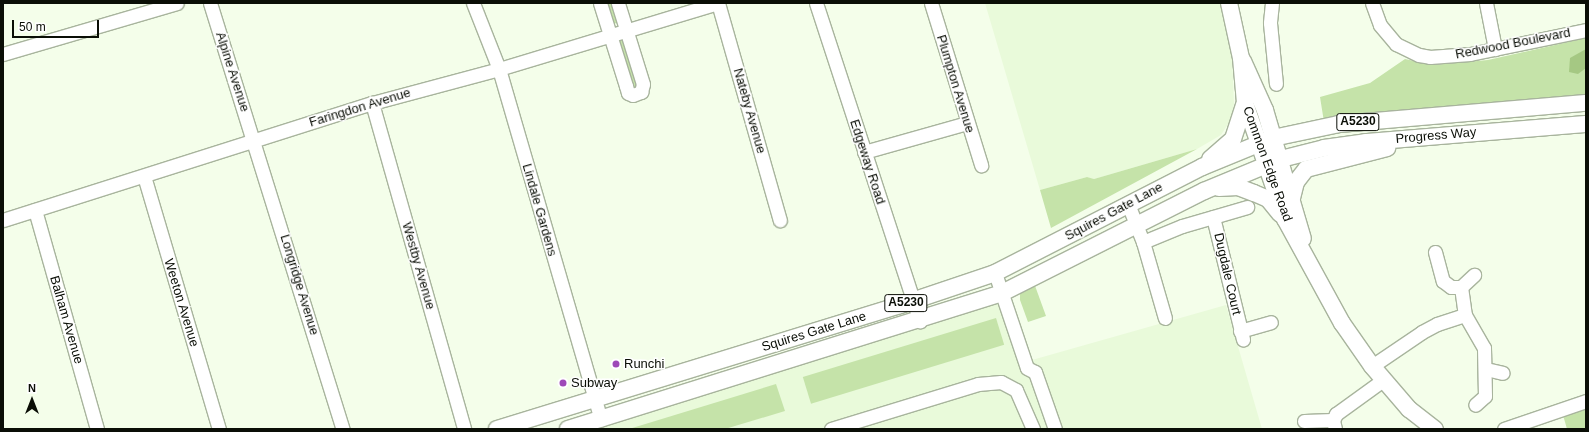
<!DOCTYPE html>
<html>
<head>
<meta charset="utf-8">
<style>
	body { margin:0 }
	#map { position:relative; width:1589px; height:432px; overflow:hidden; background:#f4feea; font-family:Helvetica,sans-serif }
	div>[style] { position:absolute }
	.built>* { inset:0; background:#e9fada }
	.green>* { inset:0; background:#c5e3a9; transform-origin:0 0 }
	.water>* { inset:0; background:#a5c883 }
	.roads { filter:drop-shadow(1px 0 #a8b49d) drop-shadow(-1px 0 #a8b49d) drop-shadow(0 1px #a8b49d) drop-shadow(0 -1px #a8b49d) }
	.minor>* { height:13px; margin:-6.5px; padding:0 6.5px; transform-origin:6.5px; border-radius:6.5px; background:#fff }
	.major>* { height:16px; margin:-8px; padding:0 8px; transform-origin:8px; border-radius:8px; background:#fff }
	.dots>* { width:11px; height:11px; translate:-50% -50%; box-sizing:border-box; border:2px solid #fff; border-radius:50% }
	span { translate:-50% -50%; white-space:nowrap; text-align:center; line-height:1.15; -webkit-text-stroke:3px #fff; paint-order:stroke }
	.shield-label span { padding:1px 3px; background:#fff; border:1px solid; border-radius:3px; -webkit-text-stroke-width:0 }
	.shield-label { font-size:12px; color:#0a0e06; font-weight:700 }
	.street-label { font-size:13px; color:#0a0e06 }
	.poi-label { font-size:13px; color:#0a0e06 }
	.left { translate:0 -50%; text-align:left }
	.frame { position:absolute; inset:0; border:4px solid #0a0e06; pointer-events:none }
	.north { position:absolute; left:12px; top:380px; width:40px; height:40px; -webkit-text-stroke:3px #fff; paint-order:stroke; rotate:0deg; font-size:11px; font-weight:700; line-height:16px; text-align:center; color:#0a0e06 }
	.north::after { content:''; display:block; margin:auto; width:14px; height:18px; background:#0a0e06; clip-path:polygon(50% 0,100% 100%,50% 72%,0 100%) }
	.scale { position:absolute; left:12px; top:20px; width:87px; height:18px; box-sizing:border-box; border:2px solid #0a0e06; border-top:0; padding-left:5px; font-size:12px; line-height:14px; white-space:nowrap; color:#0a0e06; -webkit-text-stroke:3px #fff; paint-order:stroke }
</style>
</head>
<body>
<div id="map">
	<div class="built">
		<div style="clip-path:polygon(985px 3px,1220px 3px,1232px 53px,1234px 104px,1230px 121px,1221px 135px,1197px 149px,1094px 179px,1087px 177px,1040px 190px)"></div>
		<div style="clip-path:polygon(1008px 290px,1032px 360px,1226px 305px,1262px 429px,568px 429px)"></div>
	</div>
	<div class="green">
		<div style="clip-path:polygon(600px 3px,618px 3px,623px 21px,607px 26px)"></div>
		<div style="clip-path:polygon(628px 37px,643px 84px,633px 95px,612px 42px)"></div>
		<div style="clip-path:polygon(1586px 38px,1586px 97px,1324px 122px,1320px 97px,1370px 83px,1405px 59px,1433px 65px,1488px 60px)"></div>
		<div style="clip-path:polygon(1197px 149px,1051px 228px,1040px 190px,1087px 177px,1094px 179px)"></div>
		<div style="clip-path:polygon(1034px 283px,1046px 316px,1028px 322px,1020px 300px,1020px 293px)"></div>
		<div style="left:996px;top:318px;width:28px;height:202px;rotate:73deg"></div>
		<div style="clip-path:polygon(776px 384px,785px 411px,725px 429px,629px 429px)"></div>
		<div style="clip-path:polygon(1586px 408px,1586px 429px,1567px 429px,1563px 415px)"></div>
	</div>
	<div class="water">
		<div style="clip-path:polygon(1586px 49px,1586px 68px,1578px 74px,1569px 72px,1570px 58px)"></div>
	</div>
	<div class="roads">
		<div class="minor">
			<div style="left:210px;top:3px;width:446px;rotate:72.7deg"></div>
			<div style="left:473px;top:3px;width:71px;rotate:68.5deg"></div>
			<div style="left:499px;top:69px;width:365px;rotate:73.8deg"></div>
			<div style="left:600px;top:3px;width:87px;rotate:72.6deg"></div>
			<div style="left:626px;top:86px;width:7px;rotate:74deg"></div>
			<div style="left:628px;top:93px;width:5px;rotate:22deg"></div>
			<div style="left:633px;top:95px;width:9px;rotate:-21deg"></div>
			<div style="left:641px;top:92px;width:8px;rotate:-76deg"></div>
			<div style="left:643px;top:84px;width:85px;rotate:-107.2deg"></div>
			<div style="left:718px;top:3px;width:226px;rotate:74.1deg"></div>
			<div style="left:816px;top:3px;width:335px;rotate:71.9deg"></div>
			<div style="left:931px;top:3px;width:170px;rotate:72.8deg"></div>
			<div style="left:1272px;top:3px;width:20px;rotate:96deg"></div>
			<div style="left:1270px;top:23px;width:61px;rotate:84.4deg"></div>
			<div style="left:1372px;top:3px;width:23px;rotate:70deg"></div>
			<div style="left:1380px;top:25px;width:25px;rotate:50deg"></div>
			<div style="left:1396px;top:44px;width:25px;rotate:26deg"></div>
			<div style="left:1419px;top:55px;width:11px;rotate:10deg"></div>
			<div style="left:1430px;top:57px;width:40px;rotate:-4.3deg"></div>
			<div style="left:1470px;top:54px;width:118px;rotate:-11.7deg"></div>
			<div style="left:1486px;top:3px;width:47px;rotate:78.9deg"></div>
			<div style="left:3px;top:54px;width:181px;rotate:-16.3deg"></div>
			<div style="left:372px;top:103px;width:339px;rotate:74.2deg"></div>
			<div style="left:864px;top:152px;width:107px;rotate:-15.7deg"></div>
			<div style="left:144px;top:176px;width:264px;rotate:73.5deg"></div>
			<div style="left:1128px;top:204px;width:41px;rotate:68.5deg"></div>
			<div style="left:1143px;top:242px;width:79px;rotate:73.9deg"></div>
			<div style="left:35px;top:210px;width:228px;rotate:74.2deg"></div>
			<div style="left:1213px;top:217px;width:126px;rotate:76.2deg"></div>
			<div style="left:3px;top:220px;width:387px;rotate:-17.6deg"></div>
			<div style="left:372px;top:103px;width:131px;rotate:-15deg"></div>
			<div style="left:499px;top:69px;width:229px;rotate:-16.8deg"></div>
			<div style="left:1143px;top:242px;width:42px;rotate:-22.3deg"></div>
			<div style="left:1182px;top:226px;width:68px;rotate:-16.3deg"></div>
			<div style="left:1435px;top:252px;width:30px;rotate:75deg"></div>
			<div style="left:1443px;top:281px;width:10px;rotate:37deg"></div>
			<div style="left:1451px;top:287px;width:10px"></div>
			<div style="left:1461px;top:287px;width:28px;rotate:82deg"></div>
			<div style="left:1465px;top:315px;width:38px;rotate:60deg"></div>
			<div style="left:1484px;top:348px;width:48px;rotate:88.8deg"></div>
			<div style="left:1485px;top:396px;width:13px;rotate:138deg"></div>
			<div style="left:995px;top:273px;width:100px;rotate:71.4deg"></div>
			<div style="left:1027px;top:368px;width:9px;rotate:27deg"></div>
			<div style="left:1035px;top:372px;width:60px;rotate:70.7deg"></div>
			<div style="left:1461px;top:287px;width:18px;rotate:-43deg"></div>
			<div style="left:1240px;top:331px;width:32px;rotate:-16deg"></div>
			<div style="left:1372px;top:366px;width:60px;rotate:-34.2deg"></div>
			<div style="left:1422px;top:332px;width:17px;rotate:-28deg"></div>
			<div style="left:1437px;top:324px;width:29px;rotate:-18deg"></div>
			<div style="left:1486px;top:369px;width:17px;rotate:13deg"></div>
			<div style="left:1304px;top:421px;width:29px;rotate:-2deg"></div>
			<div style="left:831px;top:429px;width:154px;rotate:-17deg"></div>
			<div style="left:978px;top:384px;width:23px;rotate:-5deg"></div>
			<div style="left:1001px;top:382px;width:17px;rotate:28deg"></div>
			<div style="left:1016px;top:390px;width:43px;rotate:66.4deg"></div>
			<div style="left:1335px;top:429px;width:9px;rotate:-103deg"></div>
			<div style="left:1333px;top:420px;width:7px;rotate:-63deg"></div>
			<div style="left:1336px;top:414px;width:58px;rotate:-35.9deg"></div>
			<div style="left:1504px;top:429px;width:87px;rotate:-18.9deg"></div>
		</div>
		<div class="major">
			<div style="left:1229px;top:3px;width:56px;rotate:77.7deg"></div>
			<div style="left:1241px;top:58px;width:45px;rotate:84.9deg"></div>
			<div style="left:1245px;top:103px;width:123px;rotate:71deg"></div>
			<div style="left:1285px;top:219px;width:119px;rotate:61.3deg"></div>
			<div style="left:1342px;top:323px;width:52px;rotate:55.1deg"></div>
			<div style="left:1372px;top:366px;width:57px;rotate:49.3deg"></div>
			<div style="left:1409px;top:409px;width:33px;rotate:38deg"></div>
			<div style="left:1243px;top:61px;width:54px;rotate:65.8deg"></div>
			<div style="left:1265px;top:110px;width:134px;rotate:73.6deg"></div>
			<div style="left:1210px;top:159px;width:30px;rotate:-41deg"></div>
			<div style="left:1233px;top:139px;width:36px;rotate:-72deg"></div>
			<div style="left:1219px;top:188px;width:19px;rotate:-3deg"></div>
			<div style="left:1238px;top:187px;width:17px;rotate:21deg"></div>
			<div style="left:1254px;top:193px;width:15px;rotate:23deg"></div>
			<div style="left:1268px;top:199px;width:19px;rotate:51deg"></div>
			<div style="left:1292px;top:198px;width:16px;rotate:-76deg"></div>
			<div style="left:1296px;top:182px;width:16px;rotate:-52deg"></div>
			<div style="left:1306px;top:169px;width:84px;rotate:-14.5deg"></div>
			<div style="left:497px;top:429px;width:422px;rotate:-17.1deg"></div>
			<div style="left:900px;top:305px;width:100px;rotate:-18.6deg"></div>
			<div style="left:995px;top:273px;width:233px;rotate:-27.1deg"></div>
			<div style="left:1202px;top:167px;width:77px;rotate:-22.2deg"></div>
			<div style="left:1273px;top:138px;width:67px;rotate:-12deg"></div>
			<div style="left:1339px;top:124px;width:248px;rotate:-4.9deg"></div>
			<div style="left:568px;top:429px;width:455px;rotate:-17.4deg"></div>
			<div style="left:1002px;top:293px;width:226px;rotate:-26.8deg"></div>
			<div style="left:1204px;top:191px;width:83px;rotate:-22.6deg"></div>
			<div style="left:1281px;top:159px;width:44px;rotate:-14.3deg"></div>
			<div style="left:1324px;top:148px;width:42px;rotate:-8.1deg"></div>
			<div style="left:1366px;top:142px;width:221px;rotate:-4.7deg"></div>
		</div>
	</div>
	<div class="dots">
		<div style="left:616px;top:364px;background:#9e49b8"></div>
		<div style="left:563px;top:383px;background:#9e49b8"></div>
	</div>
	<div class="shield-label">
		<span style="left:1358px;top:122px">A5230</span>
		<span style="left:906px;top:303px">A5230</span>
	</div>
	<div class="street-label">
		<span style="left:1513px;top:44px;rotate:-11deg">Redwood Boulevard</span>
		<span style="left:232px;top:72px;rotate:72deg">Alpine Avenue</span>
		<span style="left:955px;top:84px;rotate:73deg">Plumpton Avenue</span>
		<span style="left:360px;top:108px;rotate:-17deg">Faringdon Avenue</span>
		<span style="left:749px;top:111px;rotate:74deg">Nateby Avenue</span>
		<span style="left:1436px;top:136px;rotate:-5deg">Progress Way</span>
		<span style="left:867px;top:162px;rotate:72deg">Edgeway Road</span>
		<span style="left:1267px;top:164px;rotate:70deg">Common Edge Road</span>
		<span style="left:539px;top:210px;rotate:74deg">Lindale Gardens</span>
		<span style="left:1114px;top:212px;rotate:-28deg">Squires Gate Lane</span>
		<span style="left:418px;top:266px;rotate:74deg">Westby Avenue</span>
		<span style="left:1227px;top:274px;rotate:77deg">Dugdale Court</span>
		<span style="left:299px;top:285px;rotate:73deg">Longridge Avenue</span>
		<span style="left:181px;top:303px;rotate:73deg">Weeton Avenue</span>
		<span style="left:66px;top:320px;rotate:74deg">Balham Avenue</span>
		<span style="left:814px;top:332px;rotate:-17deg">Squires Gate Lane</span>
	</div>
	<div class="poi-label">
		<span class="left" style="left:624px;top:364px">Runchi</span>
		<span class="left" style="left:571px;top:383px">Subway</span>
	</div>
	<div class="frame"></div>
	<div class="north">N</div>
	<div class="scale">50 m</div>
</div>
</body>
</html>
